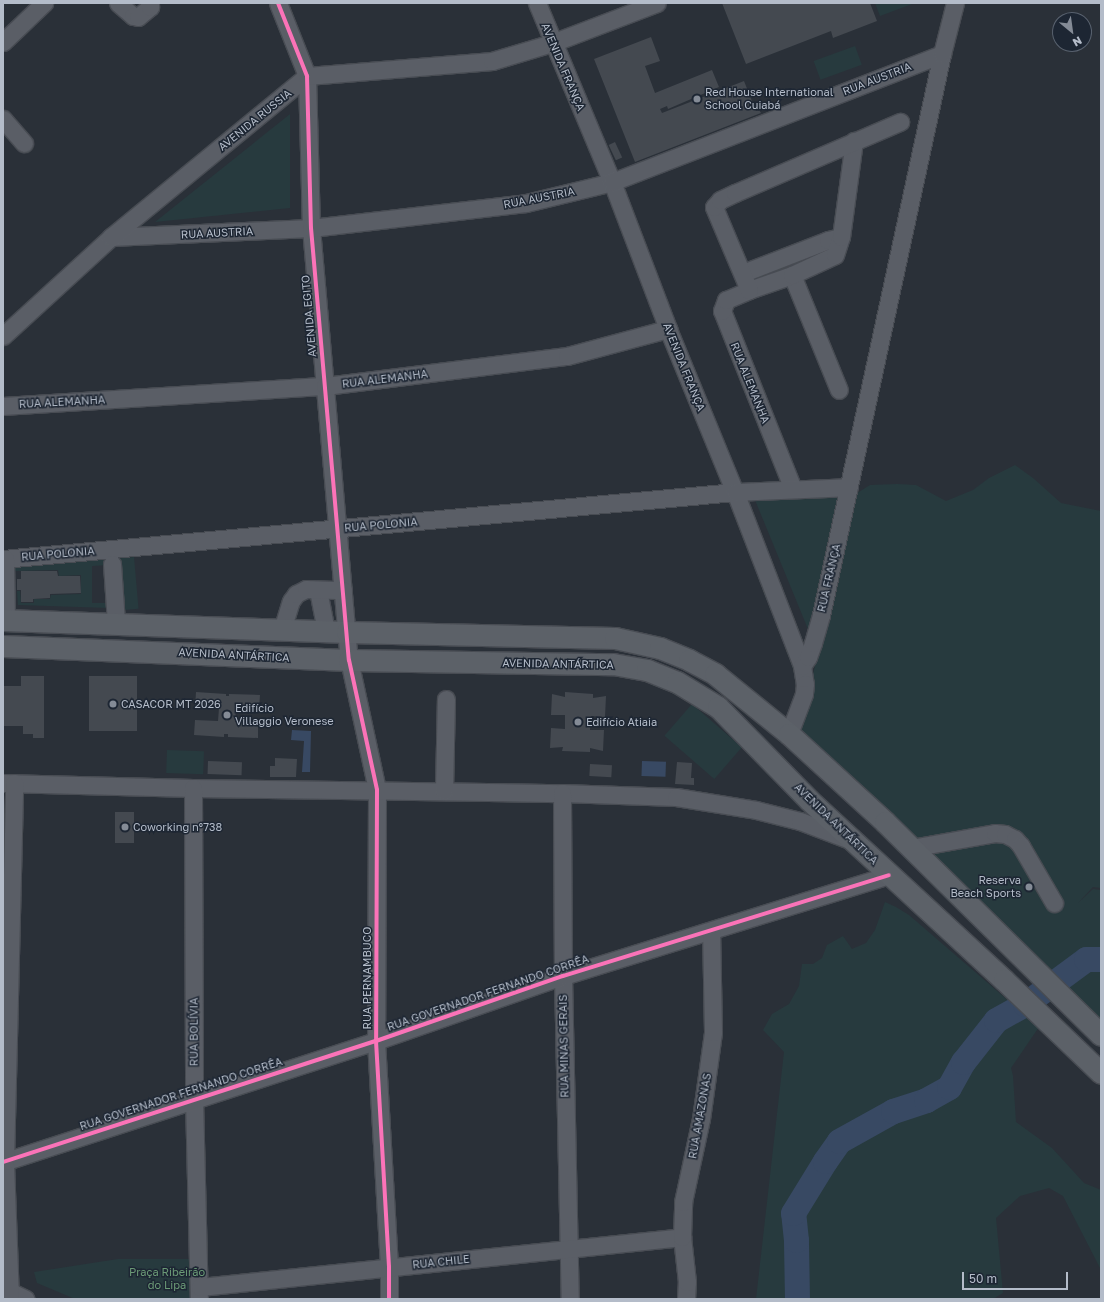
<!DOCTYPE html>
<html>
<head>
<meta charset="utf-8">
<style>
	body { margin:0 }
	#map { position:relative; width:1104px; height:1302px; overflow:hidden; background:#2a3038; font-family:"Golos Text",sans-serif }
	div>[style] { position:absolute }
	.green>* { inset:0; background:#273a3e; transform-origin:0 0 }
	.water>* { inset:0; background:#384963; transform-origin:0 0 }
	.river>* { height:25px; margin:-12.5px; padding:0 12.5px; transform-origin:12.5px; border-radius:12.5px; background:#384963 }
	.building>* { inset:0; background:#444950; transform-origin:0 0 }
	.roads { filter:drop-shadow(1px 0 #484c53) drop-shadow(-1px 0 #484c53) drop-shadow(0 1px #484c53) drop-shadow(0 -1px #484c53) }
	.minor>* { height:17px; margin:-8.5px; padding:0 8.5px; transform-origin:8.5px; border-radius:8.5px; background:#5a5e66 }
	.major>* { height:21px; margin:-10.5px; padding:0 10.5px; transform-origin:10.5px; border-radius:10.5px; background:#5c6168 }
	.cycleway>* { height:4px; margin:-2px; padding:0 2px; transform-origin:2px; border-radius:2px; background:#fb73b8 }
	.dots>* { width:11px; height:11px; translate:-50% -50%; box-sizing:border-box; border:2px solid #1d2633; border-radius:50% }
	span { translate:-50% -50%; white-space:nowrap; text-align:center; line-height:1.15; -webkit-text-stroke:3px #1d2633; paint-order:stroke }
	.street-label { font-size:11px; color:#b4bcc9 }
	.poi-label { font-size:11px; color:#b4bcc9 }
	.left { translate:0 -50%; text-align:left }
	.right { translate:-100% -50%; text-align:right }
	.park-label { font-size:11px; color:#6b9a76 }
	.frame { position:absolute; inset:0; border:4px solid #b4bcc9; pointer-events:none }
	.north { position:absolute; left:1052px; top:12px; width:40px; height:40px; box-sizing:border-box; background:#1d2633; border:1px solid #59626f; border-radius:50%; rotate:151deg; font-size:11px; font-weight:700; line-height:16px; text-align:center; color:#b4bcc9 }
	.north::after { content:''; display:block; margin:auto; width:14px; height:18px; background:#848b96; clip-path:polygon(50% 0,100% 100%,50% 72%,0 100%) }
	.scale { position:absolute; left:962px; top:1272px; width:106px; height:18px; box-sizing:border-box; border:2px solid #b4bcc9; border-top:0; padding-left:5px; font-size:12px; line-height:14px; white-space:nowrap; color:#b4bcc9; -webkit-text-stroke:3px #1d2633; paint-order:stroke }
</style>
</head>
<body>
<div id="map">
	<div class="green">
		<div style="clip-path:polygon(875px 3px,912px 3px,912px 4px,880px 16px)"></div>
		<div style="left:855px;top:46px;width:20px;height:44px;rotate:70deg"></div>
		<div style="clip-path:polygon(290px 114px,290px 208px,155px 222px)"></div>
		<div style="clip-path:polygon(1015px 465px,1033px 478px,1061px 503px,1101px 511px,1101px 888px,1093px 887px,1078px 903px,1093px 889px,1101px 890px,1101px 1023px,1029px 953px,908px 829px,800px 731px,854px 495px,870px 485px,897px 484px,916px 485px,946px 501px,973px 490px,989px 478px)"></div>
		<div style="clip-path:polygon(839px 493px,810px 634px,755px 500px,760px 495px)"></div>
		<div style="left:134px;top:557px;width:52px;height:17px;rotate:85deg"></div>
		<div style="clip-path:polygon(108px 558px,109px 565px,92px 566px,92px 603px,109px 603px,109px 608px,18px 605px,17px 591px,20px 591px,21px 603px,34px 603px,34px 599px,50px 599px,51px 595px,81px 594px,81px 575px,59px 576px,58px 570px,14px 571px,14px 564px)"></div>
		<div style="left:692px;top:704px;width:66px;height:42px;rotate:41deg"></div>
		<div style="left:167px;top:750px;width:37px;height:23px;rotate:2deg"></div>
		<div style="clip-path:polygon(885px 902px,896px 907px,909px 915px,1039px 1027px,1011px 1068px,1013px 1076px,1016px 1122px,1052px 1148px,1084px 1183px,1101px 1190px,1101px 1270px,1063px 1196px,1049px 1188px,1020px 1196px,996px 1218px,1003px 1293px,993px 1299px,756px 1299px,784px 1052px,763px 1030px,772px 1014px,789px 1004px,799px 986px,802px 964px,813px 964px,822px 958px,827px 945px,843px 936px,852px 949px,866px 943px,875px 930px)"></div>
		<div style="clip-path:polygon(118px 1259px,191px 1259px,192px 1299px,75px 1299px,37px 1283px,34px 1272px)"></div>
	</div>
	<div class="water">
		<div style="clip-path:polygon(292px 730px,311px 731px,310px 772px,302px 772px,304px 741px,291px 740px)"></div>
		<div style="left:642px;top:761px;width:24px;height:15px;rotate:2deg"></div>
	</div>
	<div class="river">
		<div style="left:797px;top:1299px;width:59px;rotate:-91deg"></div>
		<div style="left:796px;top:1240px;width:27px;rotate:-96deg"></div>
		<div style="left:793px;top:1213px;width:61px;rotate:-58.4deg"></div>
		<div style="left:825px;top:1161px;width:24px;rotate:-55deg"></div>
		<div style="left:839px;top:1141px;width:62px;rotate:-29.1deg"></div>
		<div style="left:893px;top:1111px;width:35px;rotate:-18deg"></div>
		<div style="left:926px;top:1100px;width:26px;rotate:-29deg"></div>
		<div style="left:949px;top:1087px;width:29px;rotate:-61deg"></div>
		<div style="left:963px;top:1062px;width:53px;rotate:-51.8deg"></div>
		<div style="left:996px;top:1020px;width:33px;rotate:-29deg"></div>
		<div style="left:1025px;top:1004px;width:76px;rotate:-36.4deg"></div>
		<div style="left:1086px;top:959px;width:15px"></div>
	</div>
	<div class="building">
		<div style="clip-path:polygon(722px 3px,870px 3px,877px 21px,833px 38px,831px 31px,746px 64px)"></div>
		<div style="clip-path:polygon(651px 37px,660px 61px,645px 66px,655px 93px,712px 70px,719px 87px,668px 109px,667px 106px,660px 109px,662px 113px,744px 81px,756px 111px,759px 110px,761px 113px,635px 162px,594px 59px)"></div>
		<div style="left:615px;top:142px;width:17px;height:7px;rotate:65deg"></div>
		<div style="clip-path:polygon(21px 571px,57px 571px,58px 576px,80px 576px,81px 593px,50px 594px,50px 598px,33px 599px,33px 602px,21px 602px,21px 590px,17px 590px,17px 579px,21px 579px)"></div>
		<div style="clip-path:polygon(21px 676px,44px 676px,44px 738px,33px 738px,33px 734px,23px 734px,23px 726px,3px 726px,3px 686px,21px 686px)"></div>
		<div style="left:89px;top:676px;width:48px;height:55px"></div>
		<div style="clip-path:polygon(196px 692px,226px 694px,226px 696px,229px 696px,229px 694px,260px 695px,259px 710px,236px 709px,235px 722px,258px 723px,258px 738px,228px 737px,228px 734px,224px 734px,224px 737px,194px 735px,195px 720px,218px 721px,219px 708px,195px 707px)"></div>
		<div style="clip-path:polygon(565px 692px,593px 694px,593px 698px,606px 696px,605px 717px,591px 716px,590px 730px,604px 730px,603px 751px,590px 748px,590px 752px,562px 751px,563px 747px,550px 748px,551px 728px,565px 729px,565px 715px,551px 715px,552px 694px,565px 697px)"></div>
		<div style="clip-path:polygon(275px 758px,297px 759px,296px 777px,270px 777px,270px 766px,275px 766px)"></div>
		<div style="left:208px;top:761px;width:34px;height:13px;rotate:2deg"></div>
		<div style="clip-path:polygon(677px 762px,692px 763px,691px 778px,694px 778px,694px 785px,675px 784px)"></div>
		<div style="left:590px;top:764px;width:22px;height:12px;rotate:3deg"></div>
		<div style="left:115px;top:812px;width:19px;height:31px"></div>
	</div>
	<div class="roads">
		<div class="minor">
			<div style="left:118px;top:3px;width:20px;rotate:41deg"></div>
			<div style="left:133px;top:16px;width:5px;rotate:11deg"></div>
			<div style="left:138px;top:17px;width:16px;rotate:-40deg"></div>
			<div style="left:150px;top:7px;width:4px;rotate:-90deg"></div>
			<div style="left:278px;top:3px;width:79px;rotate:68.3deg"></div>
			<div style="left:307px;top:76px;width:152px;rotate:88.5deg"></div>
			<div style="left:311px;top:228px;width:434px;rotate:85deg"></div>
			<div style="left:349px;top:660px;width:133px;rotate:77.8deg"></div>
			<div style="left:377px;top:790px;width:251px;rotate:90.2deg"></div>
			<div style="left:376px;top:1041px;width:226px;rotate:86.7deg"></div>
			<div style="left:389px;top:1267px;width:32px;rotate:90deg"></div>
			<div style="left:537px;top:3px;width:194px;rotate:67.3deg"></div>
			<div style="left:612px;top:182px;width:157px;rotate:69.1deg"></div>
			<div style="left:668px;top:329px;width:176px;rotate:67.7deg"></div>
			<div style="left:735px;top:492px;width:186px;rotate:68.9deg"></div>
			<div style="left:802px;top:666px;width:18px;rotate:81deg"></div>
			<div style="left:805px;top:684px;width:10px;rotate:96deg"></div>
			<div style="left:804px;top:694px;width:43px;rotate:110.6deg"></div>
			<div style="left:3px;top:42px;width:57px;rotate:-43.6deg"></div>
			<div style="left:3px;top:119px;width:32px;rotate:49deg"></div>
			<div style="left:111px;top:237px;width:200px;rotate:-2.6deg"></div>
			<div style="left:311px;top:228px;width:216px;rotate:-6.6deg"></div>
			<div style="left:526px;top:203px;width:89px;rotate:-13.7deg"></div>
			<div style="left:612px;top:182px;width:354px;rotate:-21.2deg"></div>
			<div style="left:743px;top:273px;width:91px;rotate:-21.2deg"></div>
			<div style="left:828px;top:240px;width:13px;rotate:-13deg"></div>
			<div style="left:792px;top:275px;width:124px;rotate:67.8deg"></div>
			<div style="left:749px;top:290px;width:46px;rotate:-19.2deg"></div>
			<div style="left:792px;top:275px;width:47px;rotate:-24.9deg"></div>
			<div style="left:835px;top:255px;width:19px;rotate:-72deg"></div>
			<div style="left:841px;top:237px;width:97px;rotate:-82.3deg"></div>
			<div style="left:3px;top:336px;width:147px;rotate:-42.5deg"></div>
			<div style="left:111px;top:237px;width:254px;rotate:-39.4deg"></div>
			<div style="left:307px;top:76px;width:186px;rotate:-4.6deg"></div>
			<div style="left:492px;top:61px;width:63px;rotate:-16.7deg"></div>
			<div style="left:552px;top:43px;width:112px;rotate:-20.9deg"></div>
			<div style="left:3px;top:406px;width:323px;rotate:-3.6deg"></div>
			<div style="left:325px;top:386px;width:244px;rotate:-7.1deg"></div>
			<div style="left:567px;top:356px;width:105px;rotate:-15deg"></div>
			<div style="left:793px;top:489px;width:192px;rotate:-111.7deg"></div>
			<div style="left:722px;top:311px;width:12px;rotate:-70deg"></div>
			<div style="left:726px;top:300px;width:25px;rotate:-23deg"></div>
			<div style="left:749px;top:290px;width:90px;rotate:-112.9deg"></div>
			<div style="left:714px;top:207px;width:9px;rotate:-49deg"></div>
			<div style="left:720px;top:200px;width:17px;rotate:-25deg"></div>
			<div style="left:735px;top:193px;width:180px;rotate:-23.3deg"></div>
			<div style="left:3px;top:559px;width:735px;rotate:-5.23deg"></div>
			<div style="left:735px;top:492px;width:114px;rotate:-2.5deg"></div>
			<div style="left:5px;top:559px;width:61px;rotate:89.1deg"></div>
			<div style="left:112px;top:564px;width:59px;rotate:86.1deg"></div>
			<div style="left:318px;top:590px;width:42px;rotate:79deg"></div>
			<div style="left:282px;top:630px;width:30px;rotate:-73deg"></div>
			<div style="left:291px;top:601px;width:9px;rotate:-54deg"></div>
			<div style="left:296px;top:594px;width:11px;rotate:-27deg"></div>
			<div style="left:306px;top:589px;width:37px;rotate:2deg"></div>
			<div style="left:802px;top:666px;width:11px;rotate:-56deg"></div>
			<div style="left:808px;top:657px;width:15px;rotate:-70deg"></div>
			<div style="left:813px;top:643px;width:29px;rotate:-74deg"></div>
			<div style="left:821px;top:615px;width:574px;rotate:-77.83deg"></div>
			<div style="left:942px;top:54px;width:53px;rotate:-75.7deg"></div>
			<div style="left:3px;top:783px;width:190px;rotate:1.5deg"></div>
			<div style="left:193px;top:788px;width:369px;rotate:0.8deg"></div>
			<div style="left:562px;top:793px;width:114px;rotate:2deg"></div>
			<div style="left:676px;top:797px;width:81px;rotate:9.2deg"></div>
			<div style="left:756px;top:810px;width:45px;rotate:14deg"></div>
			<div style="left:800px;top:821px;width:50px;rotate:21deg"></div>
			<div style="left:193px;top:788px;width:311px;rotate:89.8deg"></div>
			<div style="left:194px;top:1099px;width:200px;rotate:88.6deg"></div>
			<div style="left:444px;top:791px;width:92px;rotate:-88.8deg"></div>
			<div style="left:562px;top:793px;width:183px;rotate:89.7deg"></div>
			<div style="left:563px;top:976px;width:323px;rotate:88.8deg"></div>
			<div style="left:911px;top:848px;width:85px;rotate:-10.1deg"></div>
			<div style="left:995px;top:833px;width:10px;rotate:6deg"></div>
			<div style="left:1005px;top:834px;width:11px;rotate:27deg"></div>
			<div style="left:1015px;top:839px;width:9px;rotate:49deg"></div>
			<div style="left:1021px;top:846px;width:66px;rotate:59.9deg"></div>
			<div style="left:3px;top:1162px;width:392px;rotate:-18deg"></div>
			<div style="left:376px;top:1041px;width:198px;rotate:-19.2deg"></div>
			<div style="left:563px;top:976px;width:341px;rotate:-17.2deg"></div>
			<div style="left:200px;top:1287px;width:485px;rotate:-5.9deg"></div>
			<div style="left:3px;top:1288px;width:25px;rotate:26deg"></div>
			<div style="left:10px;top:1299px;width:138px;rotate:-92.1deg"></div>
			<div style="left:5px;top:1161px;width:378px;rotate:-88.6deg"></div>
			<div style="left:686px;top:1299px;width:17px;rotate:-87deg"></div>
			<div style="left:687px;top:1282px;width:45px;rotate:-96.3deg"></div>
			<div style="left:682px;top:1237px;width:35px;rotate:-88deg"></div>
			<div style="left:683px;top:1202px;width:85px;rotate:-77.8deg"></div>
			<div style="left:701px;top:1119px;width:88px;rotate:-82.1deg"></div>
			<div style="left:713px;top:1032px;width:101px;rotate:-91.1deg"></div>
		</div>
		<div class="major">
			<div style="left:3px;top:620px;width:344px;rotate:2deg"></div>
			<div style="left:347px;top:632px;width:268px;rotate:1.3deg"></div>
			<div style="left:615px;top:638px;width:46px;rotate:12.5deg"></div>
			<div style="left:660px;top:648px;width:31px;rotate:22deg"></div>
			<div style="left:689px;top:660px;width:30px;rotate:28deg"></div>
			<div style="left:715px;top:674px;width:95px;rotate:39deg"></div>
			<div style="left:789px;top:734px;width:130px;rotate:42.5deg"></div>
			<div style="left:885px;top:822px;width:303px;rotate:44.6deg"></div>
			<div style="left:3px;top:646px;width:346px;rotate:2.3deg"></div>
			<div style="left:349px;top:660px;width:264px;rotate:0.9deg"></div>
			<div style="left:613px;top:664px;width:35px;rotate:10deg"></div>
			<div style="left:647px;top:670px;width:32px;rotate:22deg"></div>
			<div style="left:677px;top:682px;width:48px;rotate:31.4deg"></div>
			<div style="left:718px;top:707px;width:130px;rotate:45.6deg"></div>
			<div style="left:809px;top:800px;width:265px;rotate:42.7deg"></div>
			<div style="left:1004px;top:980px;width:134px;rotate:43.8deg"></div>
		</div>
	</div>
	<div class="cycleway">
		<div style="left:278px;top:3px;width:79px;rotate:68.3deg"></div>
		<div style="left:307px;top:76px;width:152px;rotate:88.5deg"></div>
		<div style="left:311px;top:228px;width:434px;rotate:85deg"></div>
		<div style="left:349px;top:660px;width:133px;rotate:77.8deg"></div>
		<div style="left:377px;top:790px;width:251px;rotate:90.2deg"></div>
		<div style="left:376px;top:1041px;width:226px;rotate:86.7deg"></div>
		<div style="left:389px;top:1267px;width:32px;rotate:90deg"></div>
		<div style="left:3px;top:1162px;width:392px;rotate:-18deg"></div>
		<div style="left:376px;top:1041px;width:198px;rotate:-19.2deg"></div>
		<div style="left:563px;top:976px;width:341px;rotate:-17.2deg"></div>
	</div>
	<div class="dots">
		<div style="left:697px;top:99px;background:#848b96"></div>
		<div style="left:113px;top:704px;background:#848b96"></div>
		<div style="left:227px;top:715px;background:#848b96"></div>
		<div style="left:578px;top:722px;background:#848b96"></div>
		<div style="left:125px;top:827px;background:#848b96"></div>
		<div style="left:1029px;top:887px;background:#848b96"></div>
	</div>
	<div class="street-label">
		<span style="left:563px;top:67px;rotate:67deg">AVENIDA FRANÇA</span>
		<span style="left:877px;top:79px;rotate:-21deg">RUA AUSTRIA</span>
		<span style="left:255px;top:120px;rotate:-39deg">AVENIDA RUSSIA</span>
		<span style="left:539px;top:198px;rotate:-11deg">RUA AUSTRIA</span>
		<span style="left:217px;top:233px;rotate:-3deg">RUA AUSTRIA</span>
		<span style="left:309px;top:316px;rotate:-95deg">AVENIDA EGITO</span>
		<span style="left:684px;top:367px;rotate:68deg">AVENIDA FRANÇA</span>
		<span style="left:385px;top:379px;rotate:-7deg">RUA ALEMANHA</span>
		<span style="left:750px;top:383px;rotate:68deg">RUA ALEMANHA</span>
		<span style="left:62px;top:402px;rotate:-3deg">RUA ALEMANHA</span>
		<span style="left:381px;top:525px;rotate:-5deg">RUA POLONIA</span>
		<span style="left:58px;top:554px;rotate:-5deg">RUA POLONIA</span>
		<span style="left:829px;top:578px;rotate:-77deg">RUA FRANÇA</span>
		<span style="left:234px;top:655px;rotate:3deg">AVENIDA ANTÁRTICA</span>
		<span style="left:558px;top:664px;rotate:1deg">AVENIDA ANTÁRTICA</span>
		<span style="left:836px;top:824px;rotate:44deg">AVENIDA ANTÁRTICA</span>
		<span style="left:367px;top:978px;rotate:-90deg">RUA PERNAMBUCO</span>
		<span style="left:488px;top:993px;rotate:-19deg">RUA GOVERNADOR FERNANDO CORRÊA</span>
		<span style="left:194px;top:1032px;rotate:-90deg">RUA BOLÍVIA</span>
		<span style="left:564px;top:1046px;rotate:-91deg">RUA MINAS GERAIS</span>
		<span style="left:181px;top:1094px;rotate:-18deg">RUA GOVERNADOR FERNANDO CORRÊA</span>
		<span style="left:700px;top:1116px;rotate:-80deg">RUA AMAZONAS</span>
		<span style="left:441px;top:1262px;rotate:-6deg">RUA CHILE</span>
	</div>
	<div class="poi-label">
		<span class="left" style="left:705px;top:99px">Red House International<br>School Cuiabá</span>
		<span class="left" style="left:121px;top:704px">CASACOR MT 2026</span>
		<span class="left" style="left:235px;top:715px">Edifício<br>Villaggio Veronese</span>
		<span class="left" style="left:586px;top:722px">Edifício Atiaia</span>
		<span class="left" style="left:133px;top:827px">Coworking n°738</span>
		<span class="right" style="left:1021px;top:887px">Reserva<br>Beach Sports</span>
	</div>
	<div class="park-label">
		<span style="left:167px;top:1279px">Praça Ribeirão<br>do Lipa</span>
	</div>
	<div class="frame"></div>
	<div class="north">N</div>
	<div class="scale">50 m</div>
</div>
</body>
</html>
